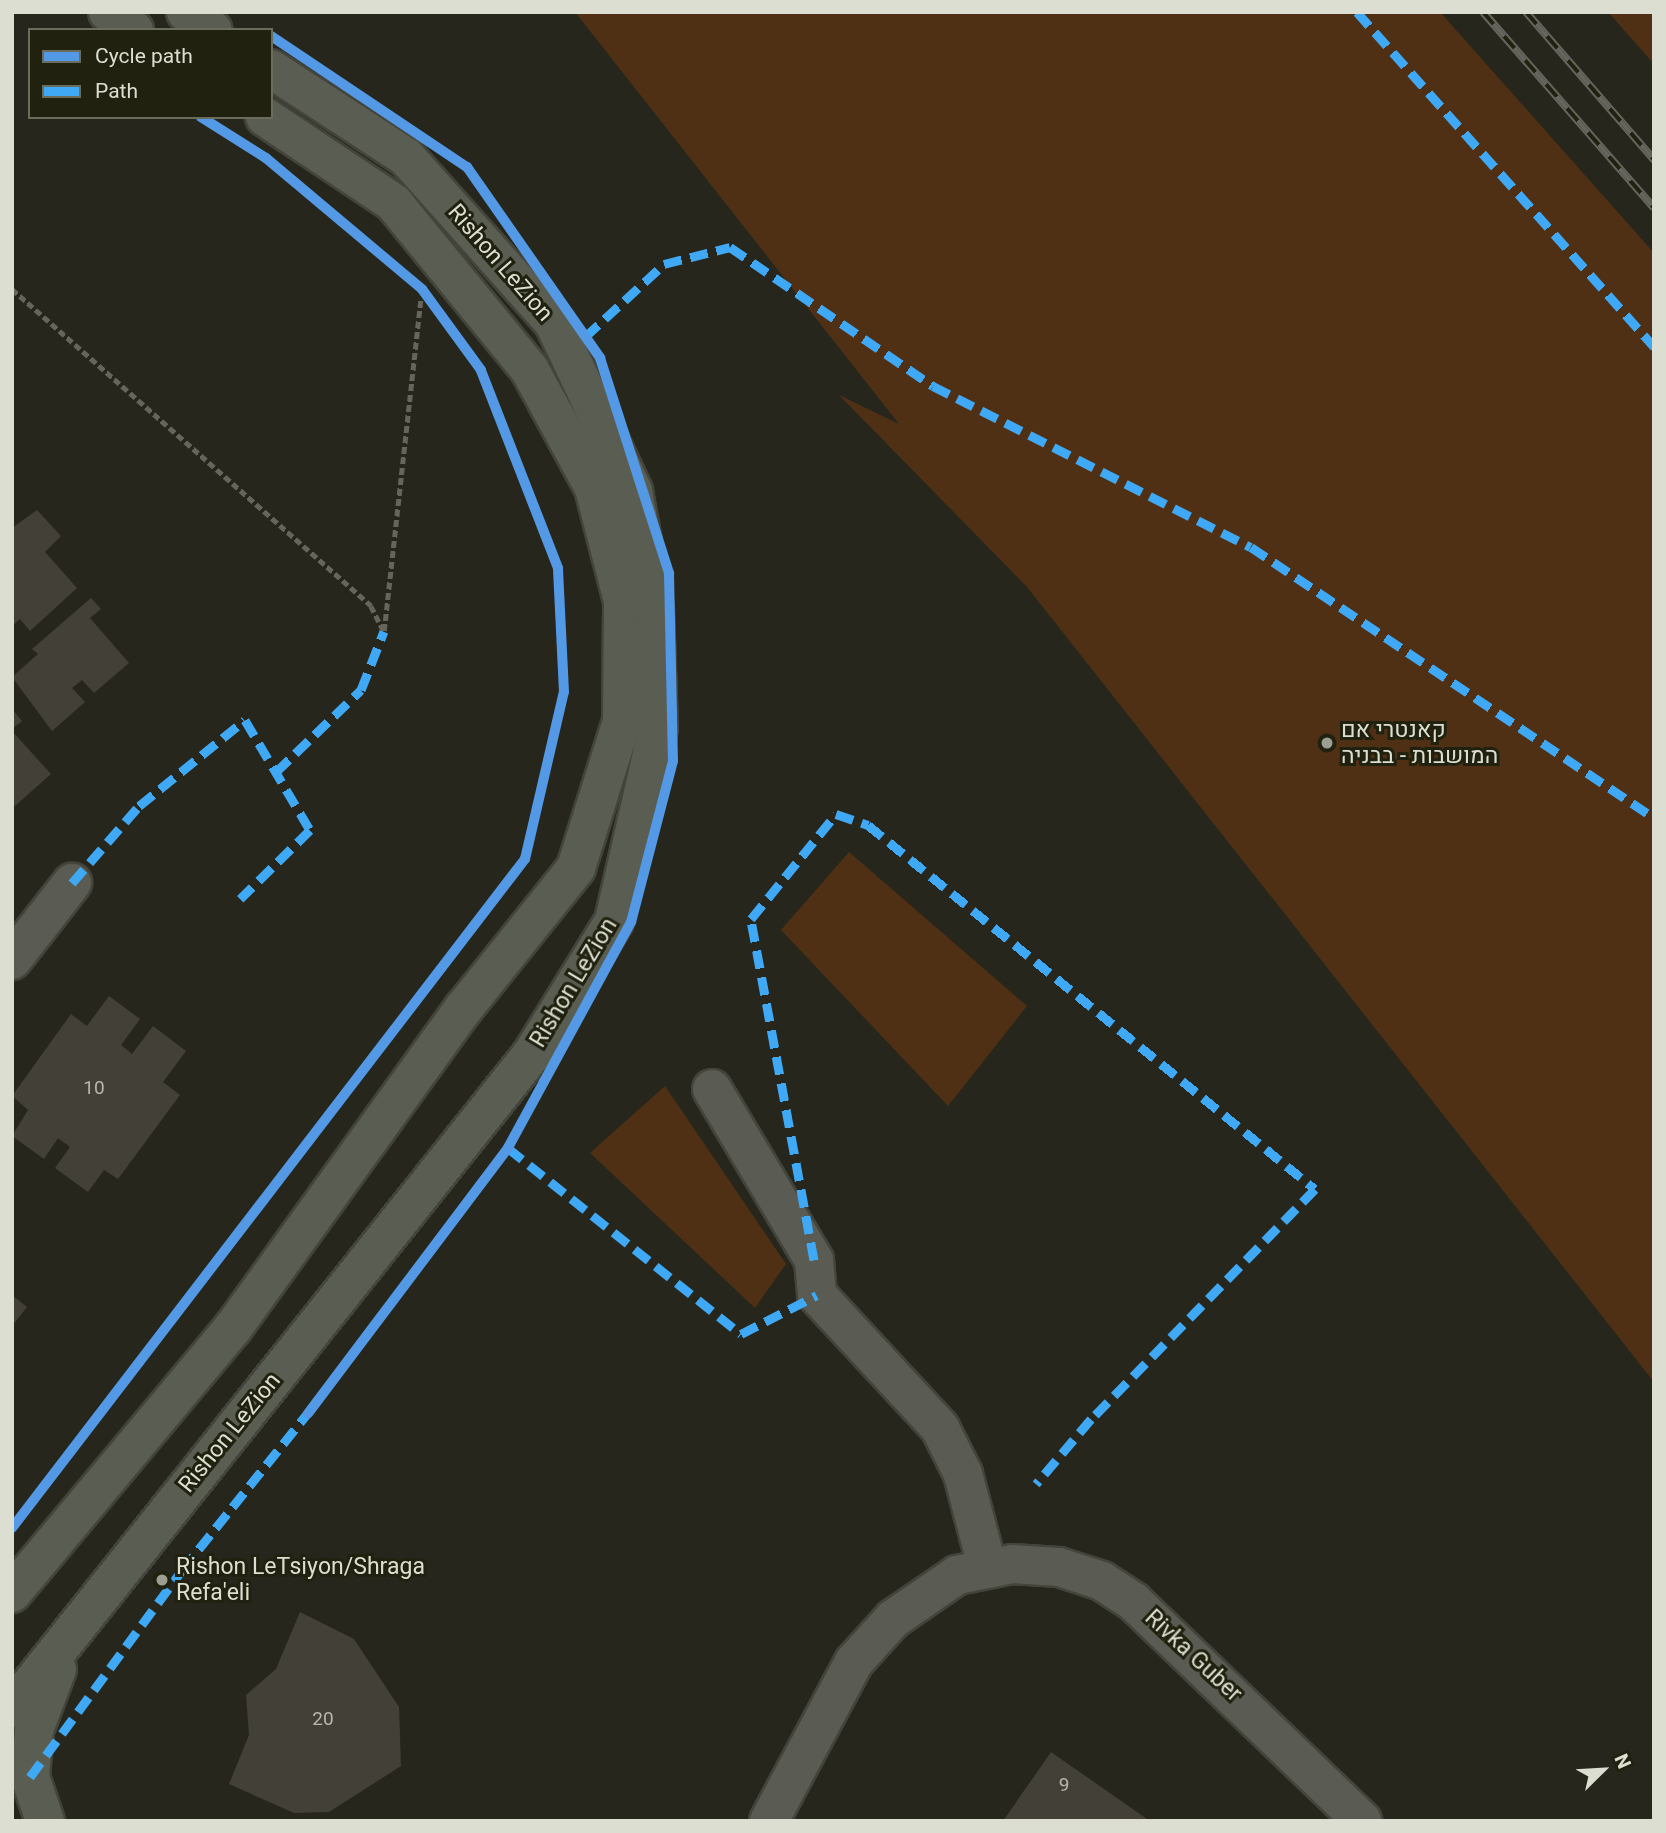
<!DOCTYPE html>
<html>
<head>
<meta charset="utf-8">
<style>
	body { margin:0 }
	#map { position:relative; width:1666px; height:1833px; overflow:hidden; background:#26261c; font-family:Georgia,Heebo,serif }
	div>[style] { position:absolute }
	.green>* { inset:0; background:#503014 }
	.building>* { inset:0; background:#434038 }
	.path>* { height:4.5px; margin-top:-2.25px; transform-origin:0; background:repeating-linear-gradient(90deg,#64655d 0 7px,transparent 0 10.5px) }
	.roads { filter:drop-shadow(2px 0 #43443b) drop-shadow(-2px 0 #43443b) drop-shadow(0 2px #43443b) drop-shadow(0 -2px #43443b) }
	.street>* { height:38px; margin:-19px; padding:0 19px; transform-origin:19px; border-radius:19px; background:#5a5b52 }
	.secondary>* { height:38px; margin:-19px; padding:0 19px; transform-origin:19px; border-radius:19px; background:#5a5d52 }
	.rail>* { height:8px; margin-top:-4px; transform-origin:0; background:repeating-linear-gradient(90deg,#20210e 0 16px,#65655e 0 32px); box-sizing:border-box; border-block:2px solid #65655e }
	.quiet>* { height:9px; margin-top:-4.5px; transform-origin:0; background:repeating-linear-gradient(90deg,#3fa9f5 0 18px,transparent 0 27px) }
	.cycleway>* { height:10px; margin:-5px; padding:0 5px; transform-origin:5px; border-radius:5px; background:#5399e6 }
	.dots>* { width:19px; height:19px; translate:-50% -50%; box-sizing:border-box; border:4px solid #20210e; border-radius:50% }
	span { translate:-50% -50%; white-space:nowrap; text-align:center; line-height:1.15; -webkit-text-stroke:6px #20210e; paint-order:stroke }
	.number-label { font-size:19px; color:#b6b6ab }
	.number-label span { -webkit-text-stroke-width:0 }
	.street-label { font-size:23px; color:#dcded1 }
	.poi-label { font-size:23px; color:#dcded1 }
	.left { translate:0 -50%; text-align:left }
	.frame { position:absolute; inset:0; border:14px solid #dcded1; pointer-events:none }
	.legend { position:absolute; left:28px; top:28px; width:245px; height:91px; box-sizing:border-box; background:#20210e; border:2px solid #6b6d5c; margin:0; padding:9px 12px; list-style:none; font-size:21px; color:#dcded1 }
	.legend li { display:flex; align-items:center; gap:14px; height:35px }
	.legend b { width:35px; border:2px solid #6b6d5c }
	.north { position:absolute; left:1568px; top:1735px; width:70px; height:70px; -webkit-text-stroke:5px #20210e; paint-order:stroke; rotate:66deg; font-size:19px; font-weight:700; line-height:28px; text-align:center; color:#dcded1 }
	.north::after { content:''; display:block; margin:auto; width:24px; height:32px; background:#dcded1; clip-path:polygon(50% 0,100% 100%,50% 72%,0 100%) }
</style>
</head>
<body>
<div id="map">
	<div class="green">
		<div style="clip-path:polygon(575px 12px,1440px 12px,1654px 253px,1654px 1382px,1027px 587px,839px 395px,899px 424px)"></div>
		<div style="clip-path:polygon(1608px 12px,1654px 12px,1654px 64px)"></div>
		<div style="clip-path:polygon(849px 852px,1027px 1006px,948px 1106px,781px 930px)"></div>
		<div style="clip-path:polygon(665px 1086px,786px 1264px,755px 1308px,590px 1153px)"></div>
	</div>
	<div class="building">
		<div style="clip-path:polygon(37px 510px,61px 536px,45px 552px,77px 588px,30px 631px,20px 619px,12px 626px,12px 528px)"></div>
		<div style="clip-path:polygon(91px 598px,101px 609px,90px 618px,129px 663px,94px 693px,82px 680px,72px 688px,85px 702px,52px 731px,12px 677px,38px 654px,32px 649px)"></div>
		<div style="clip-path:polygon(12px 709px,22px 721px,12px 729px)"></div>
		<div style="clip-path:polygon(12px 731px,51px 774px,15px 806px,12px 803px)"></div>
		<div style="clip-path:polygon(109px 996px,140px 1019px,121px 1045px,132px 1054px,153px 1026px,186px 1051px,163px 1082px,180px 1095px,118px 1179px,104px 1170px,88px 1192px,55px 1168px,70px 1147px,58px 1138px,44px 1159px,12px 1136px,28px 1110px,12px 1096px,71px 1014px,87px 1026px)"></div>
		<div style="clip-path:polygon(12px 1295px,27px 1307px,12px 1326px)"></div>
		<div style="clip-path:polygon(300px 1612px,354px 1639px,399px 1707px,401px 1766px,329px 1812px,294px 1813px,229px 1784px,249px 1735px,246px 1695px,276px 1669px)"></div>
		<div style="clip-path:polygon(1051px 1752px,1150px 1821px,1003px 1821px)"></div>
	</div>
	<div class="path">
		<div style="left:12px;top:289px;width:479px;rotate:41.4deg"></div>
		<div style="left:371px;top:606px;width:28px;rotate:63deg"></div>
		<div style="left:384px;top:631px;width:336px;rotate:-83.7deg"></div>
	</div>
	<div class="roads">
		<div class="street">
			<div style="left:12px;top:960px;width:98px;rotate:-52.1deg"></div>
			<div style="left:712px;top:1089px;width:199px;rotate:59.2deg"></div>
			<div style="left:814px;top:1260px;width:35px;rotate:85deg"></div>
			<div style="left:817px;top:1295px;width:181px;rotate:47.2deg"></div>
			<div style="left:940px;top:1428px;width:51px;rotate:63.4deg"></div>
			<div style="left:963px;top:1474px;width:95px;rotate:75.4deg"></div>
			<div style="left:769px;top:1821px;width:180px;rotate:-61.9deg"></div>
			<div style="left:854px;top:1662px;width:58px;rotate:-47.8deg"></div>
			<div style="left:893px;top:1619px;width:78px;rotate:-34.5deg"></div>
			<div style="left:957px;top:1575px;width:56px;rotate:-11.3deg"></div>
			<div style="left:1012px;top:1564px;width:47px;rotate:3.7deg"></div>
			<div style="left:1059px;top:1567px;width:45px;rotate:18deg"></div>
			<div style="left:1102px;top:1581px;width:38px;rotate:33deg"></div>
			<div style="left:1134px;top:1602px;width:316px;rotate:43.8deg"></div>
		</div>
		<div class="secondary">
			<div style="left:108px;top:12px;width:32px;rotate:35deg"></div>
			<div style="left:186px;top:12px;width:32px;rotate:34deg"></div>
			<div style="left:12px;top:1593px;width:345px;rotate:-50.2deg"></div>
			<div style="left:233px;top:1328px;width:395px;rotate:-54.2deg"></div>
			<div style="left:464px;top:1008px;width:179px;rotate:-51.3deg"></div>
			<div style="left:576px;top:868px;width:154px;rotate:-72.6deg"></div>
			<div style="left:622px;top:721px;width:120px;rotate:-89.5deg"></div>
			<div style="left:623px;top:601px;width:117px;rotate:-104.4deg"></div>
			<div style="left:594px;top:488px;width:134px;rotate:-118.5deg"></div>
			<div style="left:530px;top:370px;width:215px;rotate:-129.2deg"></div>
			<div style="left:394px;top:203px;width:155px;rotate:-146.3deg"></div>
			<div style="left:12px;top:1708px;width:836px;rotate:-51.51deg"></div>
			<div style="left:532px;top:1054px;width:156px;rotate:-58.3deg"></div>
			<div style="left:614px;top:921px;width:198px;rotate:-77.2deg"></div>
			<div style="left:658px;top:728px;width:121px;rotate:-91.9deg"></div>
			<div style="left:654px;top:607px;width:118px;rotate:-100.3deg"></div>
			<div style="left:633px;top:491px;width:186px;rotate:-115.2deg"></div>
			<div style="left:554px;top:323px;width:222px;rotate:-131.7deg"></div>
			<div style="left:406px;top:157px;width:161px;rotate:-146.9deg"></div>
			<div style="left:45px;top:1821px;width:46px;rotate:-108.8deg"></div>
			<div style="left:30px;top:1777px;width:47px;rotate:-85.1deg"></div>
			<div style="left:34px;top:1730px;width:65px;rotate:-69.3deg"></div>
		</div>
	</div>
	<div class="rail">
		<div style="left:1483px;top:12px;width:260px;rotate:48.9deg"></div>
		<div style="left:1526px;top:12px;width:196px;rotate:49.1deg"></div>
	</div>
	<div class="quiet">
		<div style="left:1357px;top:12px;width:448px;rotate:48.4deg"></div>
		<div style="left:585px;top:337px;width:108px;rotate:-42.7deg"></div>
		<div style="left:664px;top:264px;width:68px;rotate:-14.4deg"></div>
		<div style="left:730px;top:247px;width:246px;rotate:34.4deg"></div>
		<div style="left:933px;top:386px;width:356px;rotate:26.9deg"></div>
		<div style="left:1251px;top:547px;width:486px;rotate:33.9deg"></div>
		<div style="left:276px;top:772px;width:118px;rotate:-44deg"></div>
		<div style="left:361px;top:690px;width:63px;rotate:-68.7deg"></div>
		<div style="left:72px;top:883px;width:102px;rotate:-49deg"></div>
		<div style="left:139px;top:806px;width:136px;rotate:-39.1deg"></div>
		<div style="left:245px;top:720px;width:128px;rotate:59.4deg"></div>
		<div style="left:310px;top:830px;width:98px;rotate:135.4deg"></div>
		<div style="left:508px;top:1148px;width:298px;rotate:38.6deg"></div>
		<div style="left:741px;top:1334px;width:85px;rotate:-27.2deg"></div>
		<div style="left:814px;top:1260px;width:347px;rotate:-100.5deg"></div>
		<div style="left:751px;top:919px;width:135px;rotate:-51deg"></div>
		<div style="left:836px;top:814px;width:34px;rotate:19deg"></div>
		<div style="left:868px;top:825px;width:576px;rotate:39.16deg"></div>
		<div style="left:1315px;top:1189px;width:321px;rotate:134.2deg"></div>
		<div style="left:1091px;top:1419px;width:85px;rotate:130.2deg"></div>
		<div style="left:30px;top:1777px;width:257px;rotate:-53.7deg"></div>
		<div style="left:182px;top:1570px;width:201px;rotate:-51.3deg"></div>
	</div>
	<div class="cycleway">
		<div style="left:271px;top:36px;width:236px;rotate:33.8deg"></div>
		<div style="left:467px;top:167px;width:233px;rotate:55.1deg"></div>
		<div style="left:600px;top:358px;width:226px;rotate:72.2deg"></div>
		<div style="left:669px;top:573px;width:188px;rotate:88.8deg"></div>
		<div style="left:673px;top:761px;width:166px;rotate:104.6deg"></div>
		<div style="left:631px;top:922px;width:257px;rotate:118.6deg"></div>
		<div style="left:508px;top:1148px;width:332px;rotate:127deg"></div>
		<div style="left:12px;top:1528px;width:843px;rotate:-52.52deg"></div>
		<div style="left:525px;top:859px;width:171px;rotate:-76.9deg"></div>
		<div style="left:564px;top:692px;width:124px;rotate:-92.8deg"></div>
		<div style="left:558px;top:568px;width:212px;rotate:-111.3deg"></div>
		<div style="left:481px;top:370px;width:100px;rotate:-126.1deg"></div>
		<div style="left:422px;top:289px;width:204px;rotate:-140deg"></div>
		<div style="left:266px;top:158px;width:77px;rotate:-147.8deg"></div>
	</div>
	<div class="dots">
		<div style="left:1327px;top:743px;background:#9c9e92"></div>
		<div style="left:162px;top:1580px;background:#9c9e92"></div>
	</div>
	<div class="number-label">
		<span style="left:94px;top:1089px">10</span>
		<span style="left:323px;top:1720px">20</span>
		<span style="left:1064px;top:1786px">9</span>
	</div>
	<div class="street-label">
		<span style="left:500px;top:263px;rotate:49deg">Rishon LeZion</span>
		<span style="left:574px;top:983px;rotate:-59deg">Rishon LeZion</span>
		<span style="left:230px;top:1433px;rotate:-51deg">Rishon LeZion</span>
		<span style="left:1193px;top:1656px;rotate:43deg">Rivka Guber</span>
	</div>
	<div class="poi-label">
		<span class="left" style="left:1341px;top:743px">קאנטרי אם<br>המושבות - בבניה</span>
		<span class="left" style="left:176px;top:1580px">Rishon LeTsiyon/Shraga<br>Refa'eli</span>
	</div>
	<div class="frame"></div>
	<ul class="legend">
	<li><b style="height:9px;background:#5399e6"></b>Cycle path</li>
	<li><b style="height:9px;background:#3fa9f5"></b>Path</li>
	</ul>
	<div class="north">N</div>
</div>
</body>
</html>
